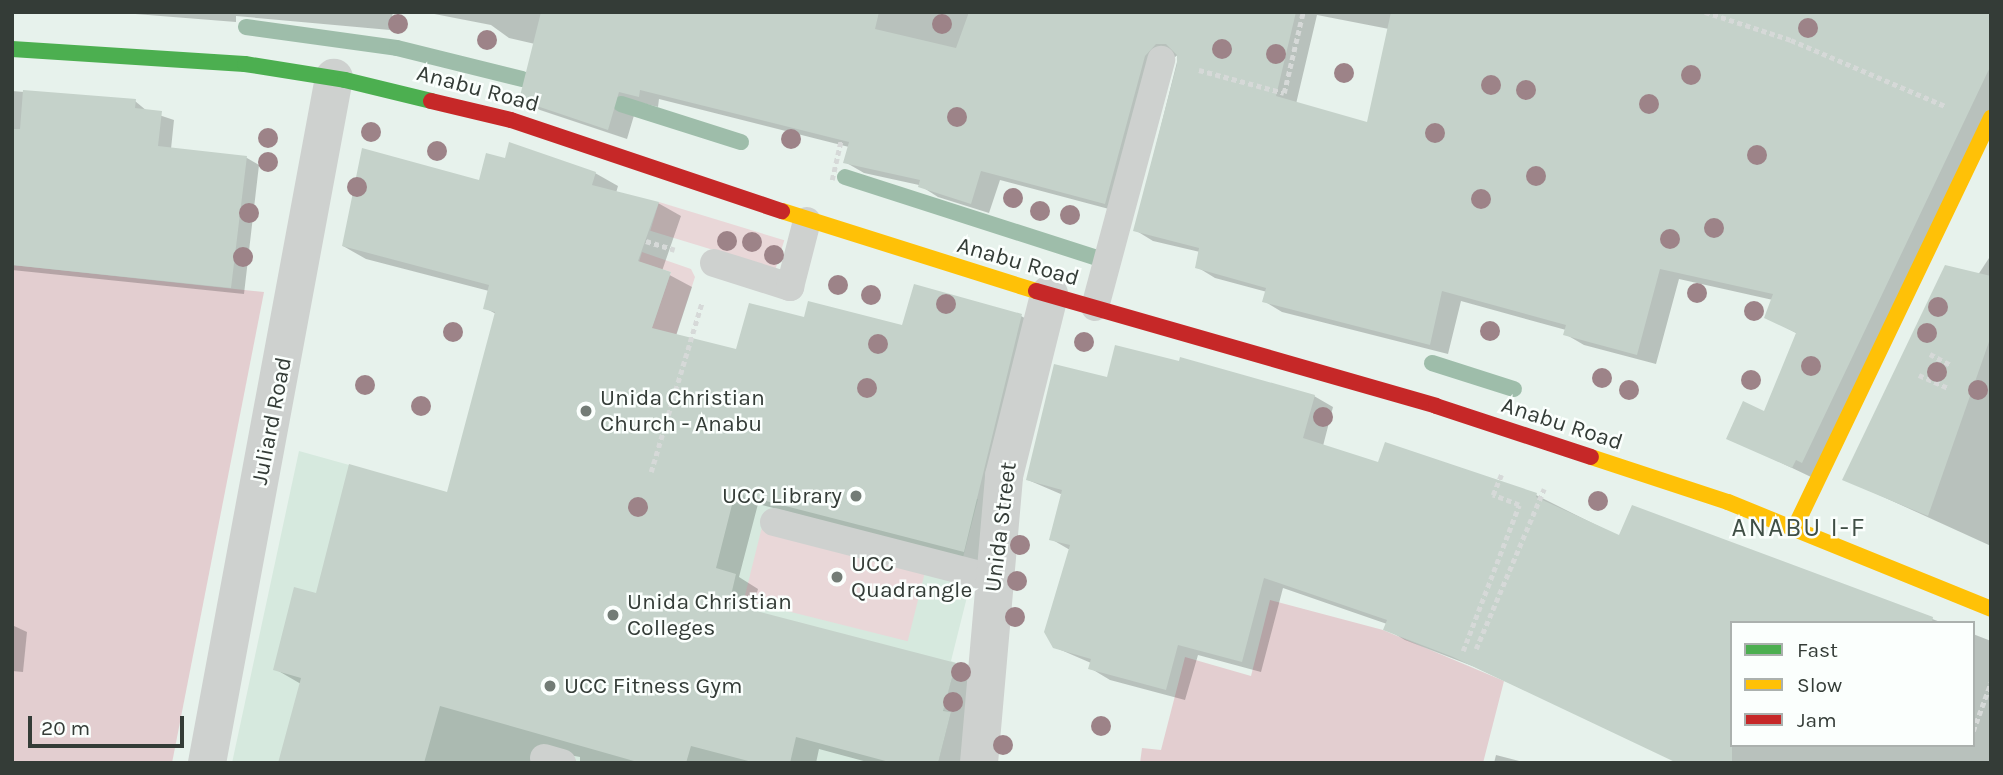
<!DOCTYPE html>
<html>
<head>
<meta charset="utf-8">
<style>
	body { margin:0 }
	#map { position:relative; width:2003px; height:775px; overflow:hidden; background:#e7f2ec; font-family:Karla,sans-serif }
	div>[style] { position:absolute }
	.built>* { inset:0; background:#d6e9de }
	.green>* { inset:0; background:#e9d7d8; transform-origin:0 0 }
	.forest>* { inset:0; background:#e3ced0 }
	.shadow>* { inset:0; background:#0003 }
	.stream>* { height:16px; margin:-8px; padding:0 8px; transform-origin:8px; border-radius:8px; background:#9ebdaa }
	.building>* { inset:0; background:#c5d2ca }
	.path>* { height:4.5px; margin-top:-2.25px; transform-origin:0; background:repeating-linear-gradient(90deg,#d6d9d8 0 5px,transparent 0 8.5px) }
	.lane>* { height:28px; margin:-14px; padding:0 14px; transform-origin:14px; border-radius:14px; background:#ced1cf }
	.street>* { height:38px; margin:-19px; padding:0 19px; transform-origin:19px; border-radius:19px; background:#ced1cf }
	.fast>* { height:16px; margin:-8px; padding:0 8px; transform-origin:8px; border-radius:8px; background:#4caf50 }
	.slow>* { height:16px; margin:-8px; padding:0 8px; transform-origin:8px; border-radius:8px; background:#ffc107 }
	.jam>* { height:16px; margin:-8px; padding:0 8px; transform-origin:8px; border-radius:8px; background:#c62828 }
	.trees>* { width:20px; height:20px; margin:-10px; border-radius:50%; background:#9d8388 }
	.dots>* { width:19px; height:19px; translate:-50% -50%; box-sizing:border-box; border:4px solid #fbfffd; border-radius:50% }
	span { translate:-50% -50%; white-space:nowrap; text-align:center; line-height:1.15; -webkit-text-stroke:5px #fbfffd; paint-order:stroke }
	.street-label { font-size:23px; color:#343c37 }
	.poi-label { font-size:23px; color:#343c37 }
	.left { translate:0 -50%; text-align:left }
	.right { translate:-100% -50%; text-align:right }
	.quarter-label { font-size:26px; color:#404f46; letter-spacing:2px }
	.frame { position:absolute; inset:0; border:14px solid #343c37; pointer-events:none }
	.legend { position:absolute; left:1730px; top:621px; width:245px; height:126px; box-sizing:border-box; background:#fbfffd; border:2px solid #abb1ae; margin:0; padding:9px 12px; list-style:none; font-size:21px; color:#343c37 }
	.legend li { display:flex; align-items:center; gap:14px; height:35px }
	.legend b { width:35px; border:2px solid #abb1ae }
	.scale { position:absolute; left:28px; top:716px; width:156px; height:32px; box-sizing:border-box; border:4px solid #343c37; border-top:0; padding-left:9px; font-size:21px; line-height:24px; white-space:nowrap; color:#343c37; -webkit-text-stroke:5px #fbfffd; paint-order:stroke }
</style>
</head>
<body>
<div id="map">
	<div class="built">
		<div style="clip-path:polygon(680px 438px,978px 499px,956px 585px,969px 589px,951px 661px,956px 663px,943px 710px,951px 712px,938px 763px,232px 763px,299px 451px,496px 506px)"></div>
	</div>
	<div class="green">
		<div style="left:659px;top:202px;width:131px;height:30px;rotate:17deg"></div>
		<div style="clip-path:polygon(642px 252px,691px 269px,695px 277px,673px 344px,649px 336px,671px 272px,639px 262px)"></div>
		<div style="left:766px;top:511px;width:169px;height:92px;rotate:14deg"></div>
	</div>
	<div class="forest">
		<div style="clip-path:polygon(12px 265px,264px 292px,172px 763px,12px 763px)"></div>
		<div style="clip-path:polygon(1270px 600px,1383px 630px,1504px 681px,1483px 763px,1140px 763px,1142px 748px,1161px 750px,1185px 657px,1251px 676px)"></div>
	</div>
	<div class="shadow">
		<div style="clip-path:polygon(110px 12px,393px 12px,390px 30px,236px 16px,236px 22px)"></div>
		<div style="clip-path:polygon(evenodd,424px 12px,962px 12px,1070px 50px,1076px 12px,1991px 12px,1991px 118px,1811px 477px,1729px 438px,1765px 413px,1798px 334px,1766px 317px,1773px 300px,1679px 279px,1656px 364px,1584px 345px,1565px 334px,1566px 330px,1461px 301px,1448px 354px,1282px 312px,1264px 301px,1267px 292px,1215px 278px,1197px 267px,1200px 252px,1153px 241px,1135px 230px,1179px 54px,1163px 66px,1124px 213px,1000px 180px,989px 213px,938px 197px,919px 185px,864px 173px,845px 162px,849px 147px,659px 99px,658px 107px,638px 102px,627px 139px,540px 110px,521px 99px,535px 44px,509px 38px,491px 25px,424px 12px,1317px 15px,1389px 29px,1369px 125px,1296px 104px,1317px 15px)"></div>
		<div style="clip-path:polygon(12px 91px,135px 101px,147px 111px,174px 120px,171px 149px,247px 158px,259px 165px,244px 294px,12px 270px)"></div>
		<div style="clip-path:polygon(595px 173px,618px 186px,616px 193px,658px 203px,681px 216px,662px 271px,692px 287px,676px 336px,737px 352px,805px 319px,904px 327px,1021px 316px,1044px 329px,987px 564px,758px 504px,739px 577px,758px 589px,752px 612px,955px 664px,978px 677px,964px 763px,871px 763px,819px 749px,816px 763px,580px 763px,580px 757px,564px 754px,554px 763px,280px 763px,301px 684px,275px 669px,317px 596px,448px 494px,496px 314px,485px 308px,489px 291px,366px 259px,343px 246px,480px 182px)"></div>
		<div style="clip-path:polygon(1991px 255px,1991px 546px,1844px 479px)"></div>
		<div style="clip-path:polygon(1108px 380px,1314px 396px,1333px 407px,1323px 446px,1379px 464px,1536px 495px,1620px 537px,1633px 507px,1943px 623px,1732px 623px,1732px 745px,1973px 745px,1973px 634px,1991px 641px,1991px 763px,1682px 763px,1475px 667px,1405px 640px,1386px 629px,1387px 624px,1283px 588px,1261px 672px,1198px 655px,1185px 700px,1110px 680px,1090px 668px,1091px 663px,1054px 647px,1070px 550px,1051px 539px,1063px 495px,1028px 480px)"></div>
		<div style="clip-path:polygon(12px 625px,27px 632px,23px 672px,12px 671px)"></div>
		<div style="clip-path:polygon(1496px 755px,1527px 763px,1494px 763px)"></div>
	</div>
	<div class="stream">
		<div style="left:246px;top:27px;width:152px;rotate:7.9deg"></div>
		<div style="left:397px;top:48px;width:129px;rotate:13.9deg"></div>
		<div style="left:621px;top:104px;width:126px;rotate:17.6deg"></div>
		<div style="left:845px;top:177px;width:262px;rotate:17.8deg"></div>
		<div style="left:1432px;top:363px;width:86px;rotate:17.6deg"></div>
	</div>
	<div class="building">
		<div style="clip-path:polygon(541px 12px,879px 12px,875px 29px,956px 48px,969px 12px,1296px 12px,1276px 96px,1367px 122px,1391px 12px,1991px 12px,1991px 65px,1802px 463px,1796px 460px,1792px 468px,1726px 439px,1743px 401px,1764px 411px,1796px 333px,1764px 318px,1773px 294px,1660px 269px,1637px 355px,1563px 335px,1566px 325px,1442px 291px,1430px 345px,1262px 302px,1266px 288px,1195px 268px,1199px 248px,1133px 231px,1177px 64px,1177px 55px,1166px 44px,1156px 44px,1145px 56px,1105px 204px,981px 171px,971px 204px,918px 187px,920px 180px,843px 163px,849px 142px,640px 90px,639px 97px,619px 92px,608px 130px,519px 100px)"></div>
		<div style="clip-path:polygon(23px 90px,136px 99px,135px 108px,162px 111px,158px 146px,247px 156px,231px 288px,12px 265px,12px 129px,20px 129px)"></div>
		<div style="clip-path:polygon(509px 142px,596px 172px,592px 185px,659px 202px,638px 261px,671px 272px,652px 328px,736px 349px,749px 303px,804px 317px,808px 301px,902px 325px,914px 284px,1022px 314px,964px 552px,735px 493px,716px 568px,736px 574px,729px 604px,956px 663px,943px 711px,951px 712px,938px 763px,893px 763px,796px 737px,790px 763px,756px 763px,691px 746px,686px 763px,641px 763px,440px 706px,424px 763px,278px 763px,301px 678px,273px 670px,294px 587px,316px 593px,349px 464px,447px 492px,495px 312px,483px 309px,489px 285px,342px 246px,362px 148px,479px 180px,486px 153px,505px 158px)"></div>
		<div style="clip-path:polygon(1945px 265px,1991px 276px,1991px 336px,1928px 516px,1842px 480px)"></div>
		<div style="clip-path:polygon(1115px 345px,1179px 361px,1180px 357px,1315px 395px,1303px 438px,1378px 462px,1385px 442px,1537px 493px,1536px 497px,1619px 535px,1632px 505px,1933px 617px,1932px 623px,1732px 623px,1732px 763px,1677px 763px,1453px 657px,1383px 630px,1387px 620px,1264px 578px,1242px 662px,1178px 645px,1166px 690px,1088px 669px,1091px 659px,1053px 648px,1044px 632px,1070px 545px,1049px 540px,1062px 490px,1026px 480px,1054px 364px,1107px 377px)"></div>
	</div>
	<div class="path">
		<div style="left:1705px;top:12px;width:90px;rotate:18deg"></div>
		<div style="left:1791px;top:40px;width:168px;rotate:23.2deg"></div>
		<div style="left:1199px;top:70px;width:88px;rotate:15.1deg"></div>
		<div style="left:1284px;top:93px;width:83px;rotate:-76.8deg"></div>
		<div style="left:832px;top:180px;width:41px;rotate:-77.3deg"></div>
		<div style="left:646px;top:241px;width:30px;rotate:17deg"></div>
		<div style="left:1930px;top:354px;width:24px;rotate:28deg"></div>
		<div style="left:1919px;top:375px;width:32px;rotate:24deg"></div>
		<div style="left:651px;top:472px;width:177px;rotate:-73.3deg"></div>
		<div style="left:1476px;top:649px;width:174px;rotate:-67deg"></div>
		<div style="left:1463px;top:651px;width:156px;rotate:-69deg"></div>
		<div style="left:1519px;top:505px;width:28px;rotate:-159deg"></div>
		<div style="left:1493px;top:495px;width:22px;rotate:-68deg"></div>
		<div style="left:1973px;top:731px;width:52px;rotate:-69.8deg"></div>
	</div>
	<div class="lane">
		<div style="left:714px;top:263px;width:80px;rotate:17.5deg"></div>
		<div style="left:790px;top:287px;width:68px;rotate:-75.6deg"></div>
		<div style="left:1095px;top:307px;width:256px;rotate:-75deg"></div>
		<div style="left:774px;top:522px;width:225px;rotate:14.4deg"></div>
		<div style="left:544px;top:758px;width:19px;rotate:16deg"></div>
	</div>
	<div class="street">
		<div style="left:207px;top:763px;width:697px;rotate:-79.5deg"></div>
		<div style="left:979px;top:763px;width:288px;rotate:-85deg"></div>
		<div style="left:1004px;top:476px;width:187px;rotate:-76deg"></div>
	</div>
	<div class="fast">
		<div style="left:12px;top:49px;width:233px;rotate:3.7deg"></div>
		<div style="left:245px;top:64px;width:101px;rotate:9.1deg"></div>
		<div style="left:345px;top:80px;width:89px;rotate:13.7deg"></div>
	</div>
	<div class="slow">
		<div style="left:782px;top:211px;width:266px;rotate:17.5deg"></div>
		<div style="left:1591px;top:457px;width:144px;rotate:18.2deg"></div>
		<div style="left:1728px;top:502px;width:284px;rotate:22.1deg"></div>
		<div style="left:1795px;top:527px;width:454px;rotate:-64.4deg"></div>
	</div>
	<div class="jam">
		<div style="left:431px;top:101px;width:82px;rotate:13.4deg"></div>
		<div style="left:511px;top:120px;width:286px;rotate:18.6deg"></div>
		<div style="left:1036px;top:291px;width:416px;rotate:16deg"></div>
		<div style="left:1436px;top:406px;width:163px;rotate:18.2deg"></div>
	</div>
	<div class="trees">
		<div style="left:398px;top:24px"></div>
		<div style="left:942px;top:24px"></div>
		<div style="left:1808px;top:28px"></div>
		<div style="left:487px;top:40px"></div>
		<div style="left:1222px;top:49px"></div>
		<div style="left:1276px;top:54px"></div>
		<div style="left:1344px;top:73px"></div>
		<div style="left:1691px;top:75px"></div>
		<div style="left:1491px;top:85px"></div>
		<div style="left:1526px;top:90px"></div>
		<div style="left:1649px;top:104px"></div>
		<div style="left:957px;top:117px"></div>
		<div style="left:371px;top:132px"></div>
		<div style="left:1435px;top:133px"></div>
		<div style="left:268px;top:138px"></div>
		<div style="left:791px;top:139px"></div>
		<div style="left:437px;top:151px"></div>
		<div style="left:1757px;top:155px"></div>
		<div style="left:268px;top:162px"></div>
		<div style="left:1536px;top:176px"></div>
		<div style="left:357px;top:187px"></div>
		<div style="left:1013px;top:198px"></div>
		<div style="left:1481px;top:199px"></div>
		<div style="left:1040px;top:211px"></div>
		<div style="left:249px;top:213px"></div>
		<div style="left:1070px;top:215px"></div>
		<div style="left:1714px;top:228px"></div>
		<div style="left:1670px;top:239px"></div>
		<div style="left:727px;top:241px"></div>
		<div style="left:752px;top:242px"></div>
		<div style="left:774px;top:255px"></div>
		<div style="left:243px;top:257px"></div>
		<div style="left:838px;top:285px"></div>
		<div style="left:1697px;top:293px"></div>
		<div style="left:871px;top:295px"></div>
		<div style="left:946px;top:304px"></div>
		<div style="left:1938px;top:307px"></div>
		<div style="left:1754px;top:311px"></div>
		<div style="left:1490px;top:331px"></div>
		<div style="left:453px;top:332px"></div>
		<div style="left:1927px;top:333px"></div>
		<div style="left:1084px;top:342px"></div>
		<div style="left:878px;top:344px"></div>
		<div style="left:1811px;top:366px"></div>
		<div style="left:1937px;top:372px"></div>
		<div style="left:1602px;top:378px"></div>
		<div style="left:1751px;top:380px"></div>
		<div style="left:365px;top:385px"></div>
		<div style="left:867px;top:388px"></div>
		<div style="left:1629px;top:390px"></div>
		<div style="left:1978px;top:390px"></div>
		<div style="left:421px;top:406px"></div>
		<div style="left:1323px;top:417px"></div>
		<div style="left:1598px;top:501px"></div>
		<div style="left:638px;top:507px"></div>
		<div style="left:1020px;top:545px"></div>
		<div style="left:1017px;top:581px"></div>
		<div style="left:1015px;top:617px"></div>
		<div style="left:961px;top:672px"></div>
		<div style="left:953px;top:702px"></div>
		<div style="left:1101px;top:726px"></div>
		<div style="left:1003px;top:745px"></div>
	</div>
	<div class="dots">
		<div style="left:586px;top:411px;background:#737c76"></div>
		<div style="left:856px;top:496px;background:#737c76"></div>
		<div style="left:837px;top:577px;background:#737c76"></div>
		<div style="left:613px;top:615px;background:#737c76"></div>
		<div style="left:550px;top:686px;background:#737c76"></div>
	</div>
	<div class="street-label">
		<span style="left:478px;top:89px;rotate:15deg">Anabu Road</span>
		<span style="left:1018px;top:262px;rotate:16deg">Anabu Road</span>
		<span style="left:272px;top:421px;rotate:-79deg">Juliard Road</span>
		<span style="left:1562px;top:424px;rotate:18deg">Anabu Road</span>
		<span style="left:1001px;top:527px;rotate:-83deg">Unida Street</span>
	</div>
	<div class="poi-label">
		<span class="left" style="left:600px;top:411px">Unida Christian<br>Church - Anabu</span>
		<span class="right" style="left:842px;top:496px">UCC Library</span>
		<span class="left" style="left:851px;top:577px">UCC<br>Quadrangle</span>
		<span class="left" style="left:627px;top:615px">Unida Christian<br>Colleges</span>
		<span class="left" style="left:564px;top:686px">UCC Fitness Gym</span>
	</div>
	<div class="quarter-label">
		<span style="left:1799px;top:528px">ANABU I-F</span>
	</div>
	<div class="frame"></div>
	<ul class="legend">
	<li><b style="height:9px;background:#4caf50"></b>Fast</li>
	<li><b style="height:9px;background:#ffc107"></b>Slow</li>
	<li><b style="height:9px;background:#c62828"></b>Jam</li>
	</ul>
	<div class="scale">20 m</div>
</div>
</body>
</html>
